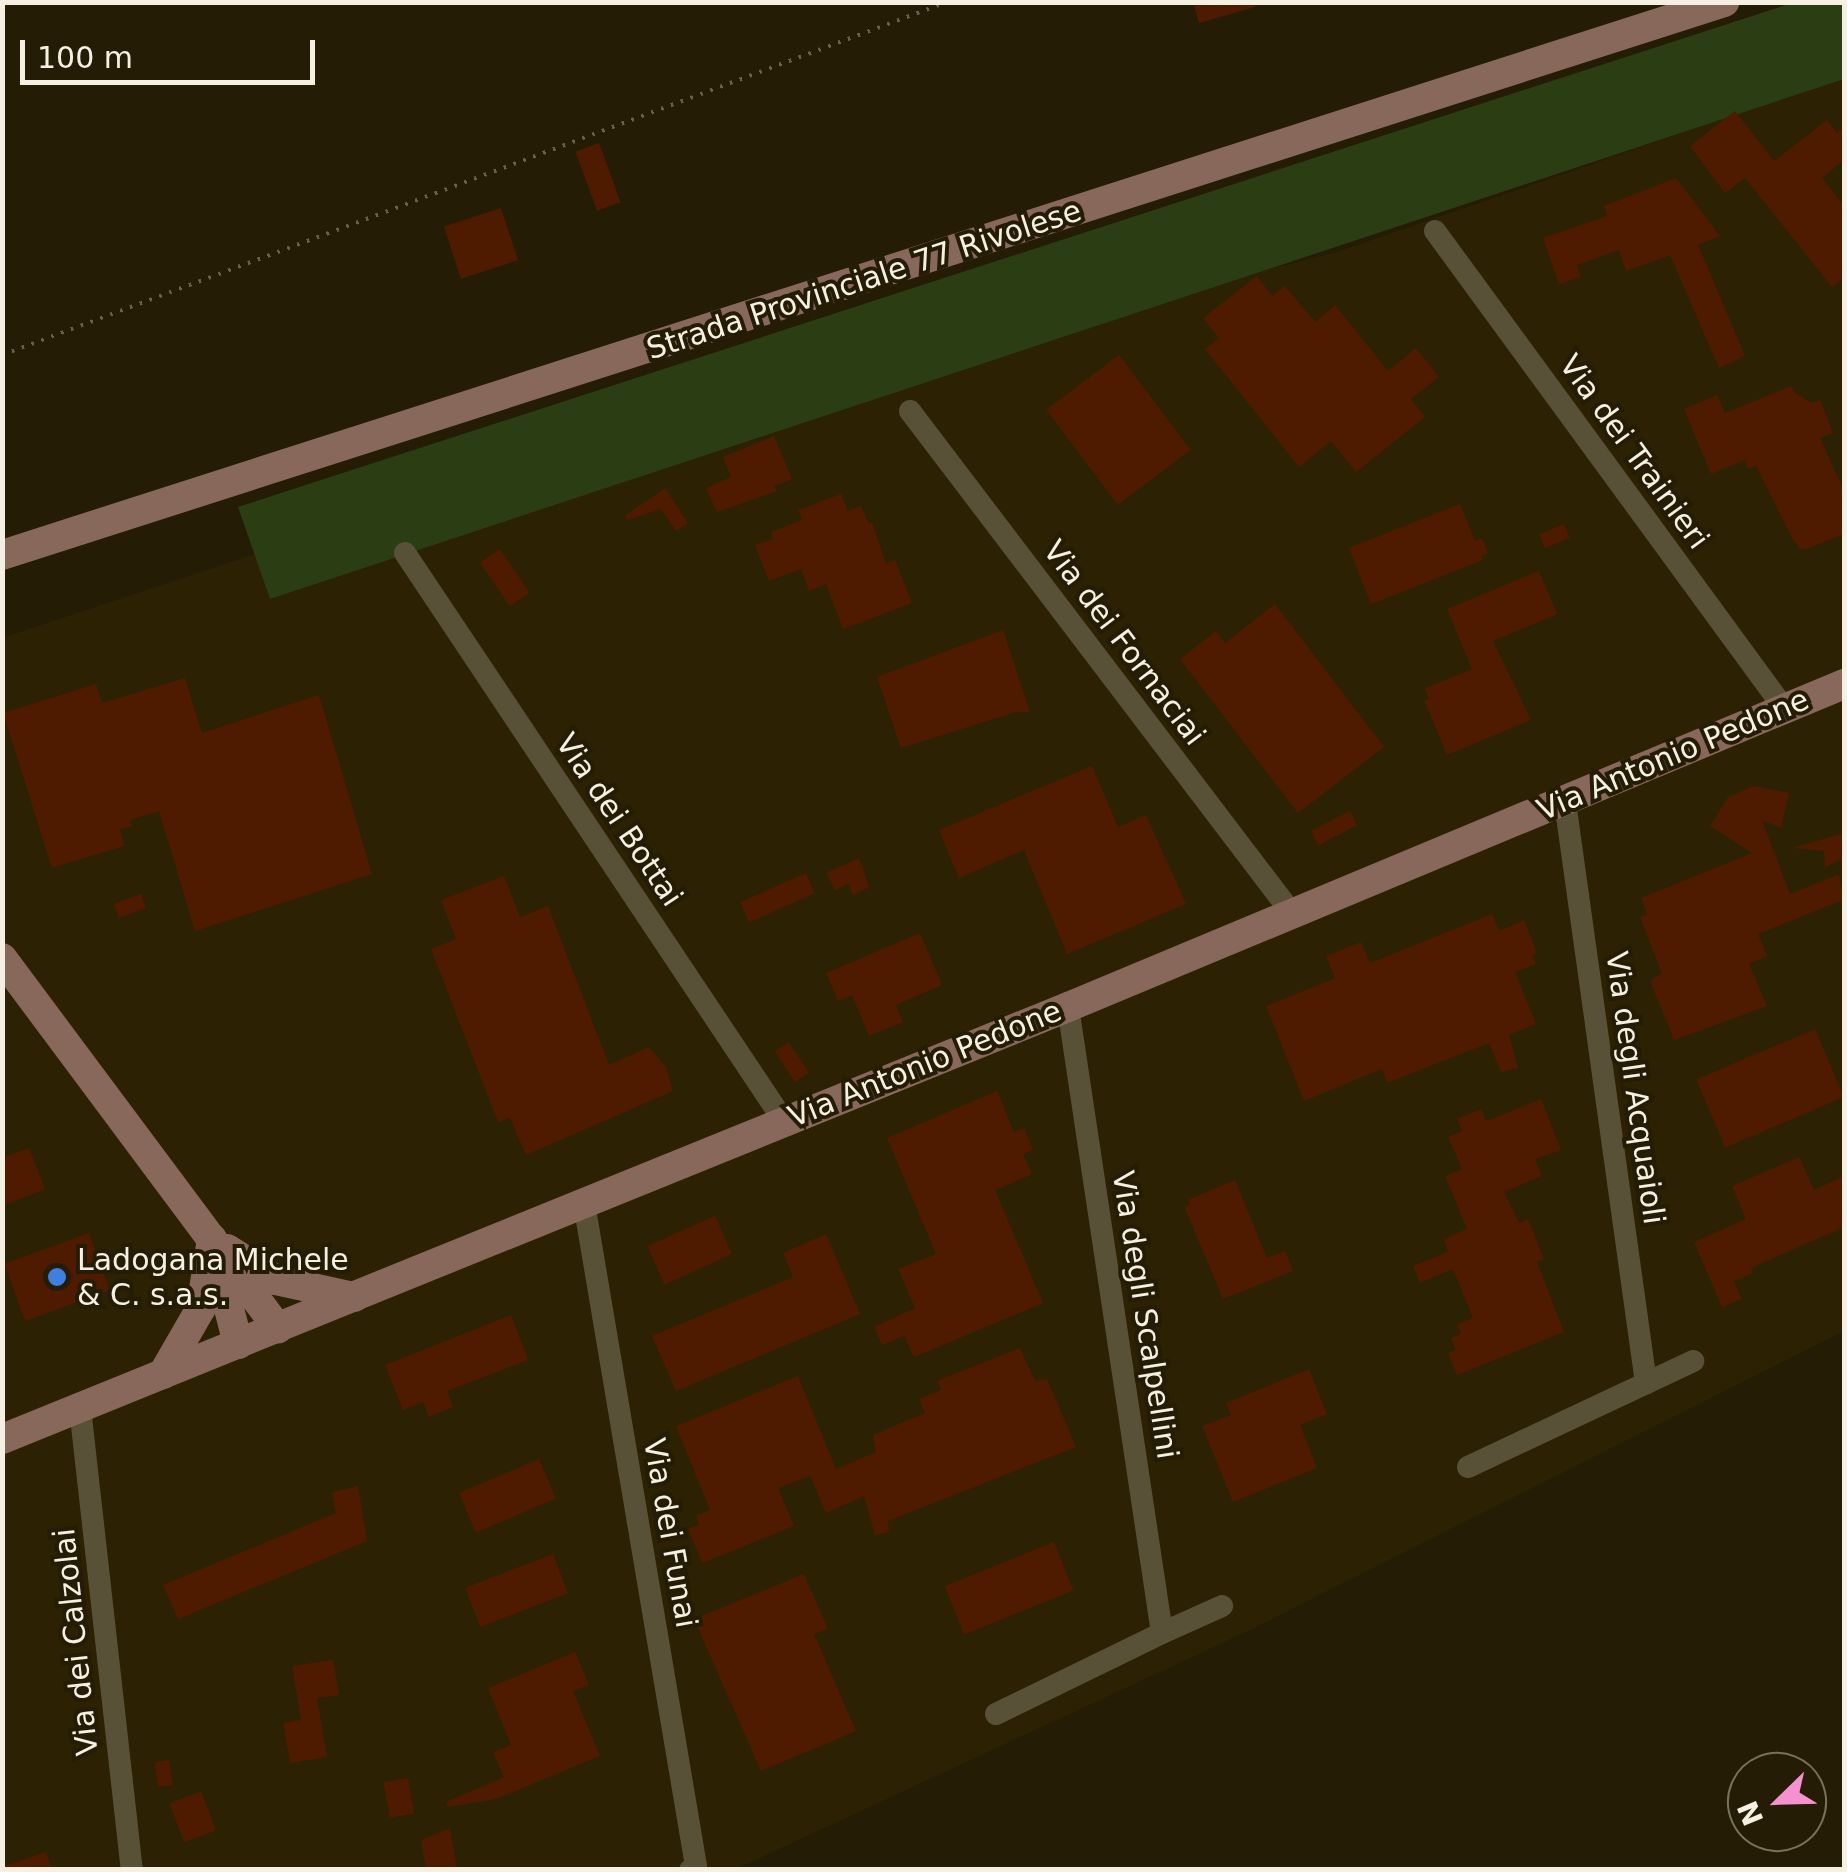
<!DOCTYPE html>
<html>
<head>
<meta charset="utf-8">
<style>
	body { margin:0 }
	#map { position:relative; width:1847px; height:1872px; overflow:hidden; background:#251c05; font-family:"DejaVu Sans",sans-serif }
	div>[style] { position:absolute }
	.built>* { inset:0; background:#2c2102 }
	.green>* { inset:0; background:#2b3d13 }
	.building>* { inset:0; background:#4f1b00; transform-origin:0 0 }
	.path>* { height:4px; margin-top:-2px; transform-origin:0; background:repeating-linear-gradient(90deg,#69614d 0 2.5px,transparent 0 10.5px) }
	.street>* { height:22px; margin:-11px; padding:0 11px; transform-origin:11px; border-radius:11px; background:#595038 }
	.secondary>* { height:30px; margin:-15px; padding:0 15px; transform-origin:15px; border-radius:15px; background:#89685c }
	.dots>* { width:28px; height:28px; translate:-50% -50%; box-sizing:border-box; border:5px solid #251c05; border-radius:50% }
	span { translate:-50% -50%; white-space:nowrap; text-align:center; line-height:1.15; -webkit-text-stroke:8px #251c05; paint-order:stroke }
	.street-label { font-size:30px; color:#f5f0e2 }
	.poi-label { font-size:30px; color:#f5f0e2 }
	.left { translate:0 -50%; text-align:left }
	.frame { position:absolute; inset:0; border:5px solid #f5f0e2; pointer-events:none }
	.north { position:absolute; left:1727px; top:1752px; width:100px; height:100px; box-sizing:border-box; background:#251c05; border:2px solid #78715d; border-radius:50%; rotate:247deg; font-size:28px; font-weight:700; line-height:40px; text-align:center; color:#f5f0e2 }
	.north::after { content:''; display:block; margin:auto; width:35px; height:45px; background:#f590d1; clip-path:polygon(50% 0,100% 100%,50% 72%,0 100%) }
	.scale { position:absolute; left:20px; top:40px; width:295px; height:45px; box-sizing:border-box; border:5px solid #f5f0e2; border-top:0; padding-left:12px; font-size:30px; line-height:35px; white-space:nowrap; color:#f5f0e2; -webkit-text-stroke:8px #251c05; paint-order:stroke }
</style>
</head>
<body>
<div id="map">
	<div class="built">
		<div style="clip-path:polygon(1844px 77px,1844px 1331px,1246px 1632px,736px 1869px,3px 1869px,2px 638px,611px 436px,1337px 252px)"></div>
	</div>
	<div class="green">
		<div style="clip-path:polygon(1792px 3px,1844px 3px,1844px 79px,270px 599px,238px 507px)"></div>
	</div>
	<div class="building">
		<div style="clip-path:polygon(1205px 2px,1254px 2px,1255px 7px,1199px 23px,1194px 6px)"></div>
		<div style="clip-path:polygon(1735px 111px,1774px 161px,1827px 120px,1837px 133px,1844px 127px,1844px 160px,1822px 178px,1844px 206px,1844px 277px,1832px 287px,1745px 178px,1725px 193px,1690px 146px)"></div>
		<div style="left:599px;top:143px;width:63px;height:25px;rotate:70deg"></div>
		<div style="clip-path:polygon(1676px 178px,1720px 236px,1698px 245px,1745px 356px,1719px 368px,1670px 255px,1626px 271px,1619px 250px,1577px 265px,1581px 277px,1559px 284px,1543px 238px,1607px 216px,1604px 206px)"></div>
		<div style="left:501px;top:208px;width:55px;height:60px;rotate:72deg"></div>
		<div style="clip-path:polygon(1257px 276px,1272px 296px,1285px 286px,1315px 322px,1335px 305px,1388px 371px,1416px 348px,1439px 377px,1411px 399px,1425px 417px,1356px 472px,1331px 441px,1299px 467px,1205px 349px,1219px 338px,1203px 318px)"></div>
		<div style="left:1119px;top:355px;width:119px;height:91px;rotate:53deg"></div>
		<div style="clip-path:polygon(1791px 386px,1795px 393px,1812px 403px,1820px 400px,1833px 433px,1820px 438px,1844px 491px,1844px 534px,1809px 548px,1800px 549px,1792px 538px,1756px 466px,1748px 469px,1745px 460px,1711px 474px,1684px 409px,1717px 395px,1725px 413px)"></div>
		<div style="clip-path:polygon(774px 436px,792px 479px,774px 486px,777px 491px,717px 512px,706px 488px,731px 477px,723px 457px)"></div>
		<div style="clip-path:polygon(665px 488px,688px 523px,676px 531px,661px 509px,627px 520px,625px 516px)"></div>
		<div style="clip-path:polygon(841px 494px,848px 511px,861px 506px,869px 524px,872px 522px,886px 564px,895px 560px,912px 603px,843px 629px,826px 584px,809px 591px,801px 569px,769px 581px,755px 545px,773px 539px,771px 532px,802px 520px,798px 510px)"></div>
		<div style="clip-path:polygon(1460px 504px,1475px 541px,1482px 538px,1488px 553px,1481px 556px,1483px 560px,1371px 604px,1349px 548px)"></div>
		<div style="left:1564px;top:524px;width:15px;height:27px;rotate:67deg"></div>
		<div style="left:500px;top:549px;width:53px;height:24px;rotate:56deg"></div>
		<div style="clip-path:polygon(1539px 571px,1557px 614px,1493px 641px,1531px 720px,1447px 755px,1424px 700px,1429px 699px,1425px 688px,1472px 669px,1447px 609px)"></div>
		<div style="clip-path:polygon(1275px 604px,1384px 747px,1298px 813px,1180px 659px,1216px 631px,1225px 643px)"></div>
		<div style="clip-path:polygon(1003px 630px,1030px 712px,1016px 712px,901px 748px,877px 677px)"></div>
		<div style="clip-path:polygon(185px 678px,202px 733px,319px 695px,372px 874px,195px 931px,159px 811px,130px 820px,132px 826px,120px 829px,124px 846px,52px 868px,3px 713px,96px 684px,102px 703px)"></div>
		<div style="clip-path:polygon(1092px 766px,1118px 827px,1146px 815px,1186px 904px,1067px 954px,1024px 850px,959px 878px,939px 830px)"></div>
		<div style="clip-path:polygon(1754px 786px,1789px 793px,1781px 828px,1762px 820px,1790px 894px,1839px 874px,1843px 900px,1758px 934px,1767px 956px,1749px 964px,1767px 1006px,1674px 1040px,1650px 981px,1662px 973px,1640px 917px,1647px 914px,1641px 898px,1752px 853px,1710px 826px,1728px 797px)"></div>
		<div style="left:1350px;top:811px;width:16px;height:44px;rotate:63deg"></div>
		<div style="clip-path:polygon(1844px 833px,1844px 859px,1825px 867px,1824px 851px,1792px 848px)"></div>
		<div style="clip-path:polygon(859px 858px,869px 887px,853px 895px,848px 884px,835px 890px,826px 873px)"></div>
		<div style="left:806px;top:873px;width:22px;height:72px;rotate:66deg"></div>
		<div style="clip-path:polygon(504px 876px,520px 917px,548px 906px,609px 1065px,649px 1047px,666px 1067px,673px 1091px,526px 1155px,510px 1118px,498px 1122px,431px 949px,456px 939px,441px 900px)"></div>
		<div style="left:141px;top:894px;width:15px;height:29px;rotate:70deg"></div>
		<div style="clip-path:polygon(1492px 914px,1499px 931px,1524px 920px,1537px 953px,1532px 955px,1536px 964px,1515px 972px,1536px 1024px,1509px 1035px,1518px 1068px,1501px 1072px,1489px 1043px,1387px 1083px,1382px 1069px,1304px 1101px,1266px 1006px,1335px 978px,1326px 956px,1361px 942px,1370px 963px)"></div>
		<div style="clip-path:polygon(920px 933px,942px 985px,896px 1005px,903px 1022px,869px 1036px,852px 995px,838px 1001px,826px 973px)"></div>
		<div style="left:1815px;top:1029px;width:74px;height:129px;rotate:67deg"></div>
		<div style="left:789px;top:1042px;width:37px;height:17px;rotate:57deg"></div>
		<div style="clip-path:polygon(997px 1091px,1014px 1132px,1024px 1128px,1033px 1150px,1023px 1154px,1032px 1174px,995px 1190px,1043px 1303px,914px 1357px,904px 1336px,882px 1345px,874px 1327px,915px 1308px,898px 1269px,936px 1254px,887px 1138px)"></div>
		<div style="clip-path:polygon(1541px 1099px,1561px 1150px,1535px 1159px,1542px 1176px,1504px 1192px,1519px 1223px,1528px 1219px,1544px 1259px,1537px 1262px,1564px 1332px,1457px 1375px,1448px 1353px,1456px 1350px,1451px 1338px,1461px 1334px,1457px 1324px,1473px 1318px,1453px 1269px,1420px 1283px,1413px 1266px,1448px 1252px,1444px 1239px,1467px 1229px,1445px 1176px,1462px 1169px,1448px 1137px,1462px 1131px,1457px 1119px,1481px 1109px,1486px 1121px)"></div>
		<div style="clip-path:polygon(29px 1148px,45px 1189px,2px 1206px,2px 1158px)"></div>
		<div style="clip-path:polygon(1799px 1157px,1814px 1190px,1844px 1176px,1844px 1227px,1751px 1268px,1753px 1273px,1734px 1281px,1742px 1299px,1722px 1307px,1694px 1242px,1746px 1219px,1732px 1186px)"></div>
		<div style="clip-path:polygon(1235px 1180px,1267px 1258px,1285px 1251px,1293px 1271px,1223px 1299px,1184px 1206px,1190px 1205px,1188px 1200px)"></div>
		<div style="left:715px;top:1216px;width:42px;height:74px;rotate:66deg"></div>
		<div style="left:89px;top:1233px;width:61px;height:90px;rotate:70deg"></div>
		<div style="clip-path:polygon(826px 1234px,860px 1314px,676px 1391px,652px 1336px,793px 1277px,783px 1253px)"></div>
		<div style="clip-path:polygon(511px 1315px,528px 1360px,447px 1391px,453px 1407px,429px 1417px,423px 1402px,403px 1410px,385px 1365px)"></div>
		<div style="clip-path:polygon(1020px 1348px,1035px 1381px,1047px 1379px,1076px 1447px,888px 1521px,889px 1532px,875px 1535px,864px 1496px,826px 1513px,810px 1476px,778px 1488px,794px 1526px,702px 1563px,688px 1529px,699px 1525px,696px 1515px,710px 1510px,676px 1426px,798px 1376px,836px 1469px,876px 1452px,873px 1435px,925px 1413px,919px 1399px,941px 1390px,937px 1381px)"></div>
		<div style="clip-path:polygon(1309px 1369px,1327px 1414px,1300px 1425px,1317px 1468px,1233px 1502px,1202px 1426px,1231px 1415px,1226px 1403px)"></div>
		<div style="left:539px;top:1459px;width:43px;height:87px;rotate:67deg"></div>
		<div style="clip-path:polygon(358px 1486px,367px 1541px,178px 1619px,163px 1585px,336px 1513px,332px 1492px)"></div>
		<div style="left:1054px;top:1542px;width:52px;height:118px;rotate:68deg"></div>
		<div style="left:553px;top:1554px;width:42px;height:94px;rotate:69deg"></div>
		<div style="clip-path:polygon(804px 1574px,828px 1629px,814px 1634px,856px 1731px,761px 1771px,694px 1619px)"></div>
		<div style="clip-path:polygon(575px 1652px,589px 1685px,573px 1691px,600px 1756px,496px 1799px,448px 1807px,446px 1802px,504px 1777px,493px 1752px,511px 1745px,488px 1688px)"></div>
		<div style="clip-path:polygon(333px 1660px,339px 1695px,317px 1698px,327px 1757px,290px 1763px,283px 1723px,301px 1720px,292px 1666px)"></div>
		<div style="left:169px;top:1760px;width:25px;height:15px;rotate:81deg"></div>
		<div style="left:408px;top:1778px;width:36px;height:25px;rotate:80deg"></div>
		<div style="left:201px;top:1791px;width:42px;height:34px;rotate:69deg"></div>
		<div style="clip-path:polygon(450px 1828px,457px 1870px,426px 1870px,421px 1840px)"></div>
		<div style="clip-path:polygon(46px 1852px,52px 1870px,3px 1870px,2px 1867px)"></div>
	</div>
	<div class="path">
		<div style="left:2px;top:355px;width:1009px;rotate:-20.48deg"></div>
	</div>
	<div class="street">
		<div style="left:1435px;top:231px;width:591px;rotate:53.81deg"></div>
		<div style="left:910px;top:411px;width:629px;rotate:52.75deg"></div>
		<div style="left:405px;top:553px;width:683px;rotate:56.29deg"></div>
		<div style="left:1565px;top:802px;width:587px;rotate:82.06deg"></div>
		<div style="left:584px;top:1203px;width:672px;rotate:80.41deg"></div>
		<div style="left:696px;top:1866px;width:7px;rotate:146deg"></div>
		<div style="left:80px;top:1408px;width:465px;rotate:83.6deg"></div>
		<div style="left:1468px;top:1467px;width:249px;rotate:-25.2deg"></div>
		<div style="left:1162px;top:1633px;width:66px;rotate:-24.2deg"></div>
		<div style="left:996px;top:1714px;width:185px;rotate:-26deg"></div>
		<div style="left:1162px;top:1633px;width:633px;rotate:-98.54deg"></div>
	</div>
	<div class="secondary">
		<div style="left:2px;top:555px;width:1809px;rotate:-17.8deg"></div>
		<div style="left:2px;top:958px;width:462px;rotate:53.3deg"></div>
		<div style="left:227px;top:1249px;width:58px;rotate:32.3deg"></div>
		<div style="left:276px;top:1280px;width:80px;rotate:12.3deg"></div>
		<div style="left:216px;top:1257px;width:90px;rotate:75.8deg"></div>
		<div style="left:163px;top:1374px;width:76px;rotate:-60.1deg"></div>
		<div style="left:201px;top:1308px;width:70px;rotate:-80.9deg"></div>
		<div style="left:2px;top:1439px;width:1150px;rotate:-22.06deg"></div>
		<div style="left:1068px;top:1007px;width:841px;rotate:-22.6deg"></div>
	</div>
	<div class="dots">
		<div style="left:57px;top:1277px;background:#3f7fe0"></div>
	</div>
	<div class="street-label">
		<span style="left:864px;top:280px;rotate:-18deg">Strada Provinciale 77 Rivolese</span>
		<span style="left:1634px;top:452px;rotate:54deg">Via dei Trainieri</span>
		<span style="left:1124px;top:643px;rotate:53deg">Via dei Fornaciai</span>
		<span style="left:1673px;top:755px;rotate:-23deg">Via Antonio Pedone</span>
		<span style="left:619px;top:820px;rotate:56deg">Via dei Bottai</span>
		<span style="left:925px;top:1064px;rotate:-22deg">Via Antonio Pedone</span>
		<span style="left:1635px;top:1088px;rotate:82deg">Via degli Acquaioli</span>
		<span style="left:1145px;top:1315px;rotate:81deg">Via degli Scalpellini</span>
		<span style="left:670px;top:1533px;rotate:80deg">Via dei Funai</span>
		<span style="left:76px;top:1642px;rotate:-96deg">Via dei Calzolai</span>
	</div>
	<div class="poi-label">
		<span class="left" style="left:77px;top:1277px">Ladogana Michele<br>&amp; C. s.a.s.</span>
	</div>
	<div class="frame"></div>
	<div class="north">N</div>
	<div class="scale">100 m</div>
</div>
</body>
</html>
